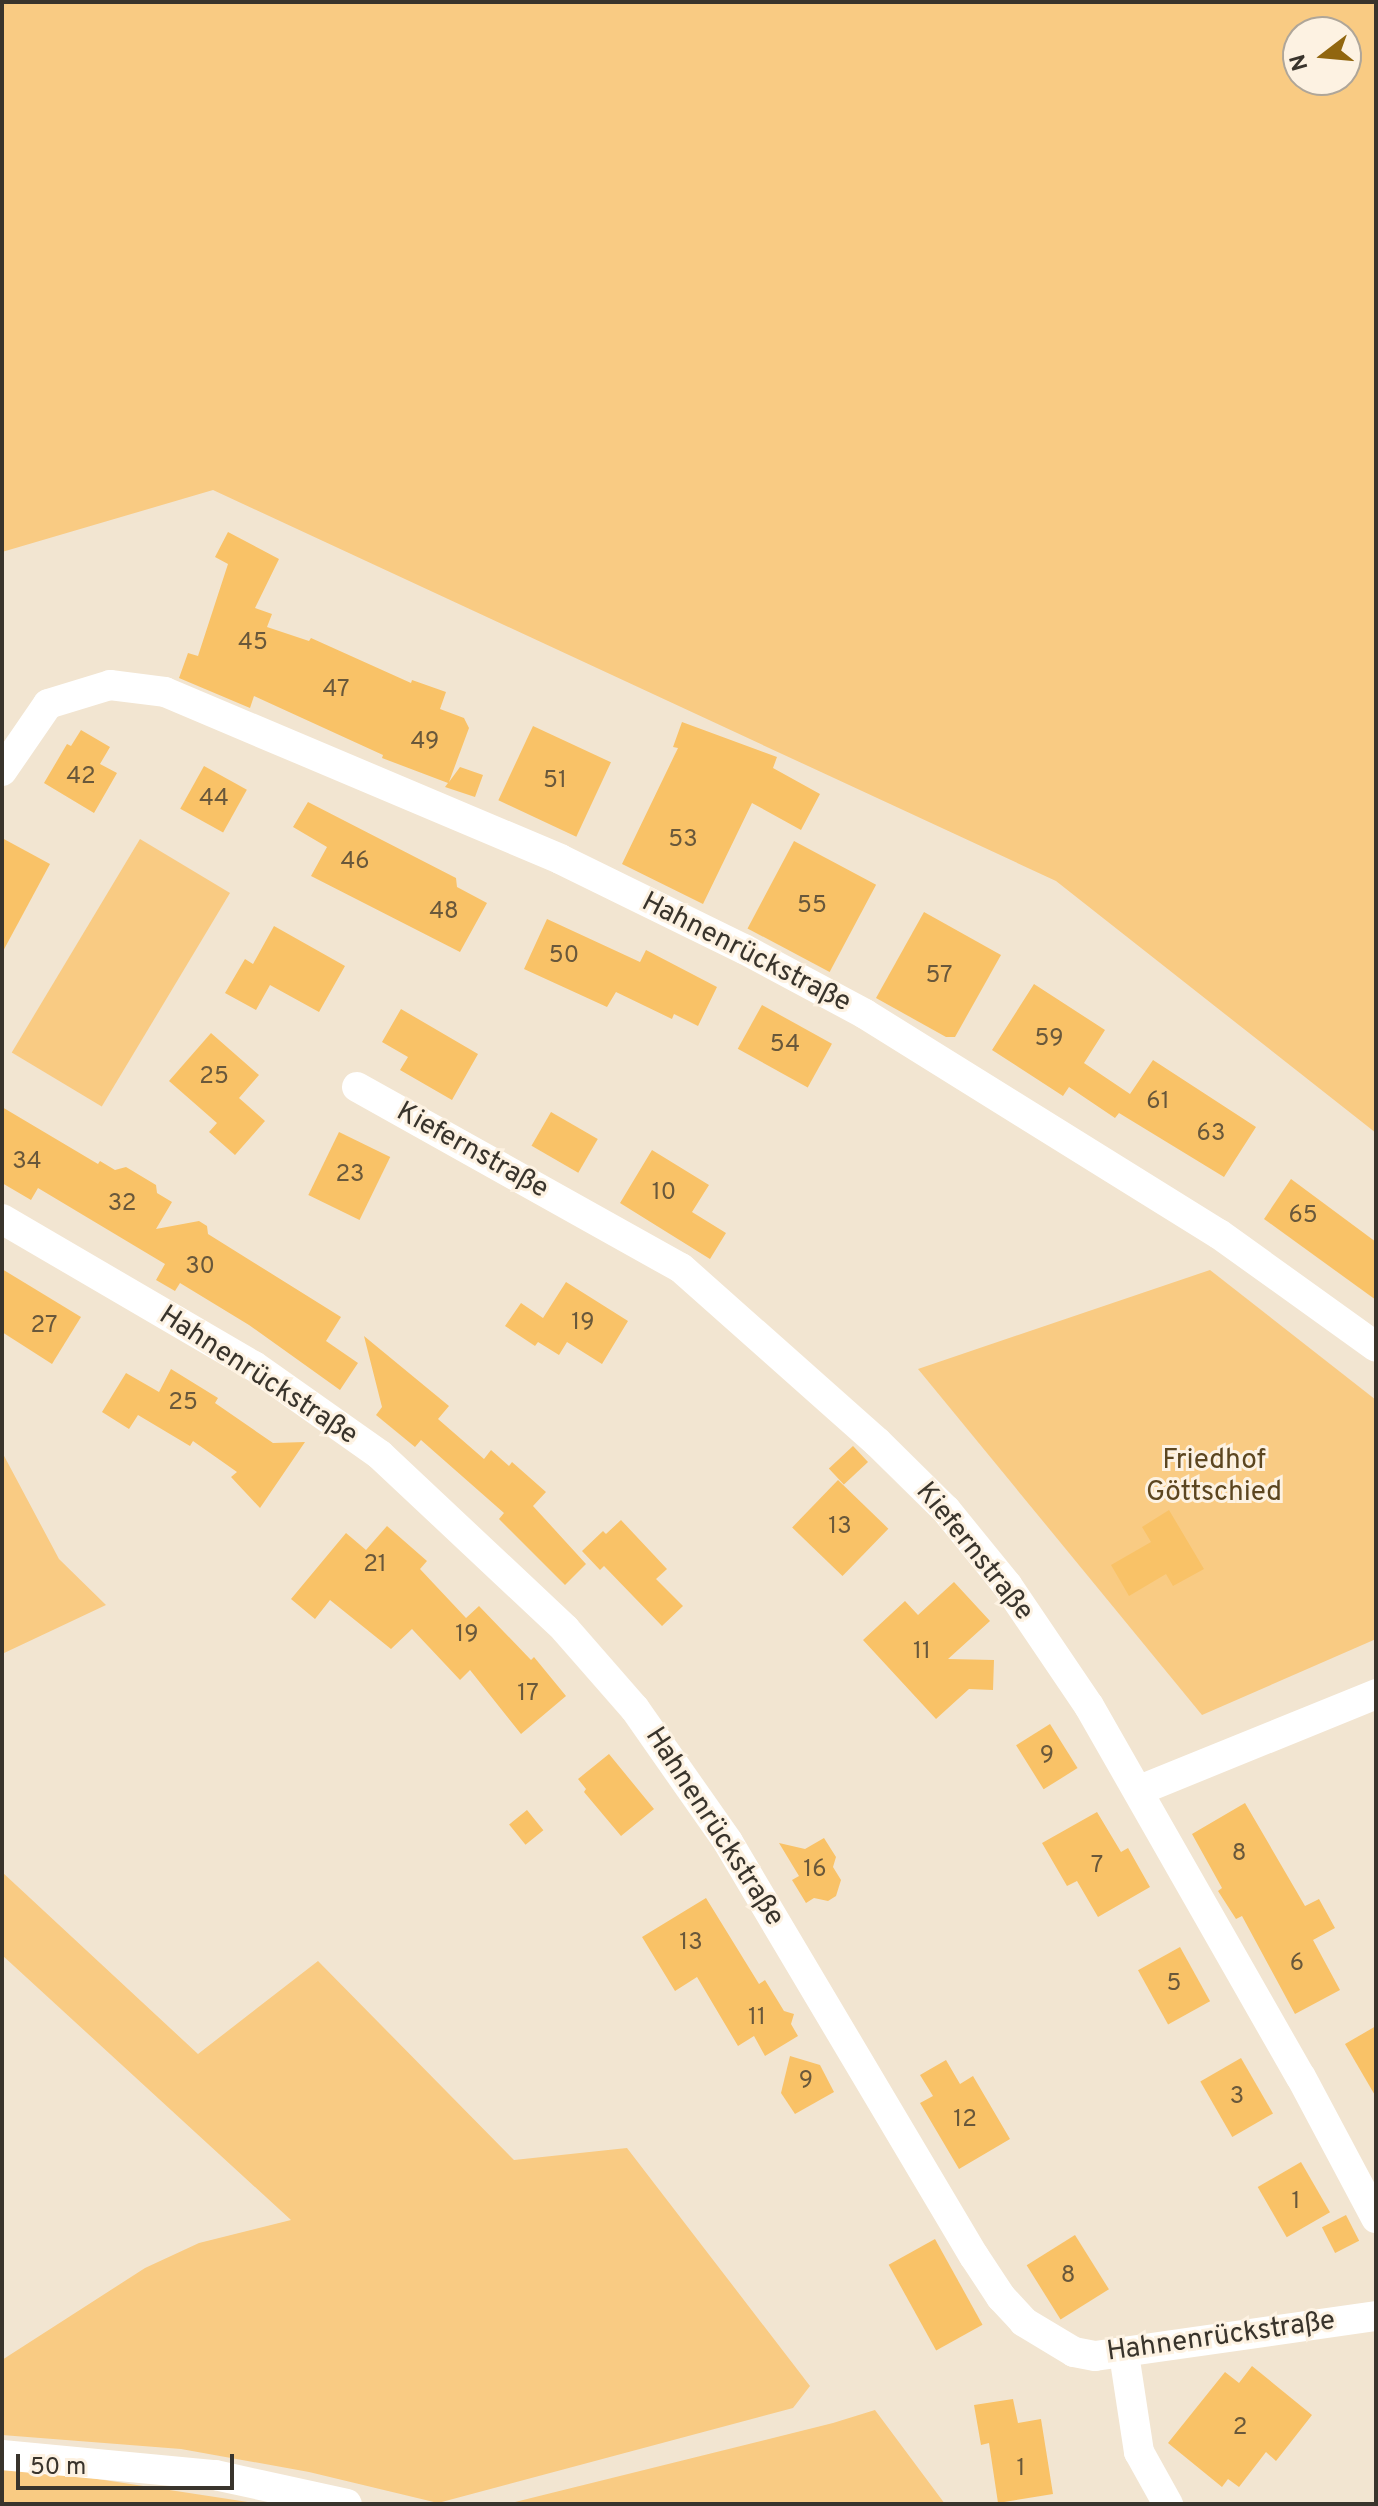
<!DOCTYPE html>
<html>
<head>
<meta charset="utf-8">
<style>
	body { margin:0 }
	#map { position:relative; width:1378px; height:2506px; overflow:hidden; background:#f2e5d1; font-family:Overpass,sans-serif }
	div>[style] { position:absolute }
	.green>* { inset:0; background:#f9cb83; transform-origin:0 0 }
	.building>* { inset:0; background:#f9c267; transform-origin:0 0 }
	.minor>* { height:30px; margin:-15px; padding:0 15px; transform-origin:15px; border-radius:15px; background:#fff }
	span { translate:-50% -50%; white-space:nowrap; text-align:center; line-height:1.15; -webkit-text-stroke:6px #fdf2e2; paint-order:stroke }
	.number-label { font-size:24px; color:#69583b }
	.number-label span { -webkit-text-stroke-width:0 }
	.street-label { font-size:28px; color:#39342c }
	.park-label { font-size:28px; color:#5c4620 }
	.frame { position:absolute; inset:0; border:4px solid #39342c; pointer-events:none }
	.north { position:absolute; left:1282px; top:16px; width:80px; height:80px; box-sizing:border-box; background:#fdf2e2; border:2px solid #afa699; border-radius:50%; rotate:254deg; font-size:22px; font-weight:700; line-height:32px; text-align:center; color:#39342c }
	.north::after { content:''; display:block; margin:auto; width:28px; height:36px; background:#91660f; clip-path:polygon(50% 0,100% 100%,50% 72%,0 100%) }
	.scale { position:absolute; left:16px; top:2454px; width:218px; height:36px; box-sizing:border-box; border:4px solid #39342c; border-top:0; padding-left:10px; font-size:24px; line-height:28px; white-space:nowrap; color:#39342c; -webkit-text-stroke:6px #fdf2e2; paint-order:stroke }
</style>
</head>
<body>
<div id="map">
	<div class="green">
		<div style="clip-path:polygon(evenodd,2px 2px,1376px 2px,1376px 1133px,1056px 881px,213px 490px,2px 552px,2px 2px,1346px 32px,1346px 80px,1298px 80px,1298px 32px,1346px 32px)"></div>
		<div style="left:140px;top:839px;width:105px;height:249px;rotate:31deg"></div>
		<div style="clip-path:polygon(1210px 1270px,1376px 1400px,1376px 1639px,1202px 1715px,918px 1369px)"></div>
		<div style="clip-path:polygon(2px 1452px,59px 1559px,106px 1605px,2px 1654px)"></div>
		<div style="clip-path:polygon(2px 1872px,198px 2054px,318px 1961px,514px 2160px,627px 2148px,810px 2386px,793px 2408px,438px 2503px,309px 2472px,181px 2449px,2px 2435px,2px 2360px,145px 2268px,199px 2243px,291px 2220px,2px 1955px)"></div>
		<div style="clip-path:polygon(875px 2410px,945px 2504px,507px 2504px,833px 2423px)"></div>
		<div style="clip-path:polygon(2px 2470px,52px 2472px,261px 2504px,2px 2504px)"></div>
	</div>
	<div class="building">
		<div style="clip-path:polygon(228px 532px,279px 559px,255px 608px,272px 614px,267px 627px,309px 641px,311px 638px,411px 683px,412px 680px,446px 692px,440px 709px,464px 718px,469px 728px,449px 782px,460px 767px,483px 775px,475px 797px,445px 787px,448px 783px,382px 758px,383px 755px,254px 696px,250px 708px,179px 678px,188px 653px,198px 656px,228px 564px,215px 557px)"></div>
		<div style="clip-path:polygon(682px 722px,777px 757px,773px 768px,820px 794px,801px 830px,752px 803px,703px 904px,622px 864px,678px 748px,673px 747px)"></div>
		<div style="left:533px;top:726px;width:86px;height:82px;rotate:25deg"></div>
		<div style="clip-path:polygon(81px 730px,110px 747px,100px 764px,117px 773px,94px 813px,44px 783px,67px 744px,71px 746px)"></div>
		<div style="left:204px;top:766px;width:49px;height:49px;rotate:29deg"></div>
		<div style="clip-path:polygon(308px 802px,456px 878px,457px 887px,487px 903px,460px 952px,311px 876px,327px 847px,293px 827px)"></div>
		<div style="clip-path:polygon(2px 838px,50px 864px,2px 953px)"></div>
		<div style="left:794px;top:841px;width:93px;height:99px;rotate:28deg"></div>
		<div style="clip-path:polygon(924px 912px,1001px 955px,955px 1037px,946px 1037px,876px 998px)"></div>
		<div style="clip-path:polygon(547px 919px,640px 962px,646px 950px,717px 987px,698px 1026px,674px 1014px,672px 1019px,616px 992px,607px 1007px,524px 969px)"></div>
		<div style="clip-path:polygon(274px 926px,345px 966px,319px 1012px,270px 985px,256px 1010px,225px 993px,245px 959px,253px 964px)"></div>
		<div style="clip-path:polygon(1034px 984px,1105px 1030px,1084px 1063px,1130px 1094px,1153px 1060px,1256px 1127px,1224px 1177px,1119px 1113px,1115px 1118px,1069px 1087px,1063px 1096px,992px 1050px)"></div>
		<div style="left:762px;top:1005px;width:80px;height:50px;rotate:29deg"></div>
		<div style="clip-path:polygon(401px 1009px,478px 1054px,452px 1100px,400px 1070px,408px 1057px,382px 1042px)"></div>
		<div style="clip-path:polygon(211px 1033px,259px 1075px,239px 1098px,265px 1121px,235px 1155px,209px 1132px,217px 1123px,169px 1081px)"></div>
		<div style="clip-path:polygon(2px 1107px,98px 1164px,100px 1161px,115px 1170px,126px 1167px,156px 1185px,157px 1193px,172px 1202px,156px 1229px,199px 1221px,207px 1226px,208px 1234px,341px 1317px,326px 1341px,358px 1363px,340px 1390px,249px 1325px,180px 1283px,175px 1291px,156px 1280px,165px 1264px,38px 1188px,31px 1200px,2px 1183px)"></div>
		<div style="left:551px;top:1112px;width:54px;height:39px;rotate:30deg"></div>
		<div style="left:339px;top:1132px;width:57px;height:70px;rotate:26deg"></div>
		<div style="clip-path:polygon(652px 1150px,709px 1185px,692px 1212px,726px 1233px,710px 1259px,620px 1203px)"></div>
		<div style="clip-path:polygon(1291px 1179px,1376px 1242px,1376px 1300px,1264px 1219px)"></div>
		<div style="clip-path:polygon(2px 1269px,81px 1317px,52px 1364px,2px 1332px)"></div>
		<div style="clip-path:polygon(566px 1282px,628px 1321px,602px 1364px,567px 1342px,559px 1355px,538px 1342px,535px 1346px,505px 1326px,521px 1303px,543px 1318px)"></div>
		<div style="clip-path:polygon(364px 1336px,449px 1406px,438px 1419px,484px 1459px,491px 1450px,509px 1466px,512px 1462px,546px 1492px,533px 1506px,586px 1564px,565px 1585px,499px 1519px,504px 1513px,421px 1440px,415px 1447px,376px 1415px,382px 1407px)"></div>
		<div style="clip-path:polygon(171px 1369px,218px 1398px,215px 1403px,273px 1443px,305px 1442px,260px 1508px,231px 1477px,237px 1472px,193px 1441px,190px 1446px,138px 1415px,129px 1429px,102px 1412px,126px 1373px,159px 1392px)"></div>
		<div style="left:853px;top:1446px;width:22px;height:33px;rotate:47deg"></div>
		<div style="left:838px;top:1480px;width:70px;height:66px;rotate:44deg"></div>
		<div style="clip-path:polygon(1169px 1510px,1204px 1569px,1173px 1586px,1166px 1574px,1129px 1596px,1111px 1565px,1151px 1542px,1142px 1527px)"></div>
		<div style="clip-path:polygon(621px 1520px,667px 1569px,656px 1579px,683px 1606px,662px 1626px,604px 1566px,600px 1570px,582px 1551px,603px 1531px,606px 1534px)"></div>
		<div style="clip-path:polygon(387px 1526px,427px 1561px,420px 1569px,466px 1618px,479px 1606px,531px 1660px,534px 1657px,566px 1696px,521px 1734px,470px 1670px,460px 1680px,412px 1629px,391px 1649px,330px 1600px,315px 1619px,291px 1599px,346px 1533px,366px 1550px)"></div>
		<div style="clip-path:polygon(954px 1582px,990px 1621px,948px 1659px,994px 1660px,993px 1690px,969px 1689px,936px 1719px,863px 1640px,905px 1601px,918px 1615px)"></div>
		<div style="left:1050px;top:1724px;width:52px;height:40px;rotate:58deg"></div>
		<div style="clip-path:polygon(609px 1754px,654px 1809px,621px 1836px,584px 1792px,586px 1789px,578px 1779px)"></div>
		<div style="clip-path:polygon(1245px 1803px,1305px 1906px,1319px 1899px,1335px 1928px,1313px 1940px,1340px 1990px,1295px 2014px,1242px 1916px,1236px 1919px,1218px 1891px,1222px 1888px,1192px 1834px)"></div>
		<div style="left:527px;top:1810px;width:26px;height:23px;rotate:51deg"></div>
		<div style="clip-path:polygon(1097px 1812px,1121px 1852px,1128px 1848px,1150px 1887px,1098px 1917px,1077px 1881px,1067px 1886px,1042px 1843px)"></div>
		<div style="clip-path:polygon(824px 1838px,836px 1857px,833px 1867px,841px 1880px,836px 1896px,828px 1901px,814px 1898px,806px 1903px,792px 1880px,799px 1876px,779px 1843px,805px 1849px)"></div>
		<div style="clip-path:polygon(706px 1898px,759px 1984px,765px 1980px,784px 2011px,794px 2014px,791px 2024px,798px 2036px,765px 2056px,754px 2036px,738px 2046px,697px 1977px,675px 1991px,642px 1937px)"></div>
		<div style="left:1180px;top:1947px;width:62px;height:48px;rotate:61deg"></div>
		<div style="clip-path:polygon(1376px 2026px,1376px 2097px,1345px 2044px)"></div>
		<div style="clip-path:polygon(790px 2056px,820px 2065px,834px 2092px,795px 2114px,781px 2093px)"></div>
		<div style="left:1241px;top:2058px;width:64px;height:47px;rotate:60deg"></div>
		<div style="clip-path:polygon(946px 2060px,960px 2084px,973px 2076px,1010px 2139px,959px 2169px,920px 2103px,933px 2096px,920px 2075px)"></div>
		<div style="left:1301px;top:2162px;width:58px;height:50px;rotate:60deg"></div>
		<div style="left:1346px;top:2215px;width:29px;height:27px;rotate:63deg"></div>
		<div style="left:1075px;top:2235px;width:64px;height:57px;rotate:58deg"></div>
		<div style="left:935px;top:2239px;width:98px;height:53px;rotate:61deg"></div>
		<div style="clip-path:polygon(1252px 2366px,1312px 2415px,1276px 2461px,1266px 2452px,1239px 2487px,1228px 2479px,1222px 2487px,1168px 2443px,1225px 2372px,1239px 2383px)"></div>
		<div style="clip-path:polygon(1013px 2399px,1018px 2423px,1041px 2419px,1053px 2494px,998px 2503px,989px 2443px,981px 2445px,974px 2405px)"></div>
	</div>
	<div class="minor">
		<div style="left:2px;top:771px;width:81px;rotate:-55.5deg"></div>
		<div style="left:48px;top:704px;width:65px;rotate:-17deg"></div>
		<div style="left:110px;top:685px;width:55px;rotate:7.3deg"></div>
		<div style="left:165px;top:692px;width:429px;rotate:22.9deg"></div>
		<div style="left:560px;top:859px;width:205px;rotate:26.1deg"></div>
		<div style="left:744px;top:949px;width:137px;rotate:28.2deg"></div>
		<div style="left:865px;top:1014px;width:417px;rotate:31.9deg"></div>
		<div style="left:1219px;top:1234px;width:193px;rotate:35.7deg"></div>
		<div style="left:357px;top:1087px;width:371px;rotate:29.2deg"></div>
		<div style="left:681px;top:1268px;width:262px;rotate:41.6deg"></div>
		<div style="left:877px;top:1442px;width:97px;rotate:44.6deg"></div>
		<div style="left:946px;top:1510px;width:97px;rotate:50.9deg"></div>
		<div style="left:1007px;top:1585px;width:146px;rotate:55.9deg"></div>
		<div style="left:1089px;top:1706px;width:427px;rotate:60.3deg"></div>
		<div style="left:1301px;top:2077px;width:160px;rotate:62deg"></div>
		<div style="left:2px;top:1219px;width:292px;rotate:30.3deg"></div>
		<div style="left:254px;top:1366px;width:154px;rotate:35.2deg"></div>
		<div style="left:380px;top:1455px;width:254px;rotate:43.2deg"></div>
		<div style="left:565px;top:1629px;width:106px;rotate:48.8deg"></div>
		<div style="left:635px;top:1709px;width:162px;rotate:55deg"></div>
		<div style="left:728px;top:1842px;width:482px;rotate:59.3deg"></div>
		<div style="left:974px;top:2256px;width:49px;rotate:56.6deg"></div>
		<div style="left:1001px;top:2297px;width:34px;rotate:47deg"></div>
		<div style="left:1024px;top:2322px;width:58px;rotate:31deg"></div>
		<div style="left:1074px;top:2352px;width:21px;rotate:11deg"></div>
		<div style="left:1095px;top:2356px;width:284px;rotate:-8.1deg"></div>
		<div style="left:1140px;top:1790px;width:255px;rotate:-22.1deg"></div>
		<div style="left:1124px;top:2354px;width:99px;rotate:81.3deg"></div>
		<div style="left:1139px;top:2452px;width:60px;rotate:60.9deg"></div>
		<div style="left:2px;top:2455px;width:214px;rotate:5.4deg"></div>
		<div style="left:215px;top:2475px;width:135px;rotate:12.4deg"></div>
	</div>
	<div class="number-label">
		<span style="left:253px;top:644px">45</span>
		<span style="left:336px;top:691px">47</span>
		<span style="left:425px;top:743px">49</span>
		<span style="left:81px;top:778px">42</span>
		<span style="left:555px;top:782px">51</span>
		<span style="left:214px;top:800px">44</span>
		<span style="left:683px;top:841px">53</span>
		<span style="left:355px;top:863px">46</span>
		<span style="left:812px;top:907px">55</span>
		<span style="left:444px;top:913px">48</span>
		<span style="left:564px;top:957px">50</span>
		<span style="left:939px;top:977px">57</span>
		<span style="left:1049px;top:1040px">59</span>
		<span style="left:785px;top:1046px">54</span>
		<span style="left:214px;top:1078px">25</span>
		<span style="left:1158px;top:1103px">61</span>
		<span style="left:1211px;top:1135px">63</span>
		<span style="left:27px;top:1163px">34</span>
		<span style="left:350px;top:1176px">23</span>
		<span style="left:664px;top:1194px">10</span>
		<span style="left:122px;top:1205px">32</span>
		<span style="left:1303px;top:1217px">65</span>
		<span style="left:200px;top:1268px">30</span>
		<span style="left:583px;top:1324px">19</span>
		<span style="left:44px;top:1327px">27</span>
		<span style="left:183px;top:1404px">25</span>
		<span style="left:840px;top:1528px">13</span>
		<span style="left:375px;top:1566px">21</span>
		<span style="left:467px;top:1636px">19</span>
		<span style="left:922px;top:1653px">11</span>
		<span style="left:528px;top:1695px">17</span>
		<span style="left:1047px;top:1757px">9</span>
		<span style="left:1239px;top:1855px">8</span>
		<span style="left:1097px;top:1867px">7</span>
		<span style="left:815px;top:1871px">16</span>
		<span style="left:691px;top:1944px">13</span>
		<span style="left:1297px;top:1965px">6</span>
		<span style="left:1174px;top:1985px">5</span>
		<span style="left:757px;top:2019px">11</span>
		<span style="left:806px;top:2082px">9</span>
		<span style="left:1237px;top:2098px">3</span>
		<span style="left:965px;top:2121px">12</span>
		<span style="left:1296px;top:2203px">1</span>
		<span style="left:1068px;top:2277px">8</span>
		<span style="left:1240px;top:2429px">2</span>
		<span style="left:1021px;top:2470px">1</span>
	</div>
	<div class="street-label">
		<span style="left:746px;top:953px;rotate:27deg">Hahnenrückstraße</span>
		<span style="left:472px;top:1151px;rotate:29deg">Kiefernstraße</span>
		<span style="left:258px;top:1376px;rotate:33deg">Hahnenrückstraße</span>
		<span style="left:974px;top:1552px;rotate:51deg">Kiefernstraße</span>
		<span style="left:714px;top:1827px;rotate:57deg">Hahnenrückstraße</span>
		<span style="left:1221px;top:2337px;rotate:-8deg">Hahnenrückstraße</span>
	</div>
	<div class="park-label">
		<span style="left:1214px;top:1477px">Friedhof<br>Göttschied</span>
	</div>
	<div class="frame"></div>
	<div class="north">N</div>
	<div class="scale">50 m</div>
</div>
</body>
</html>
